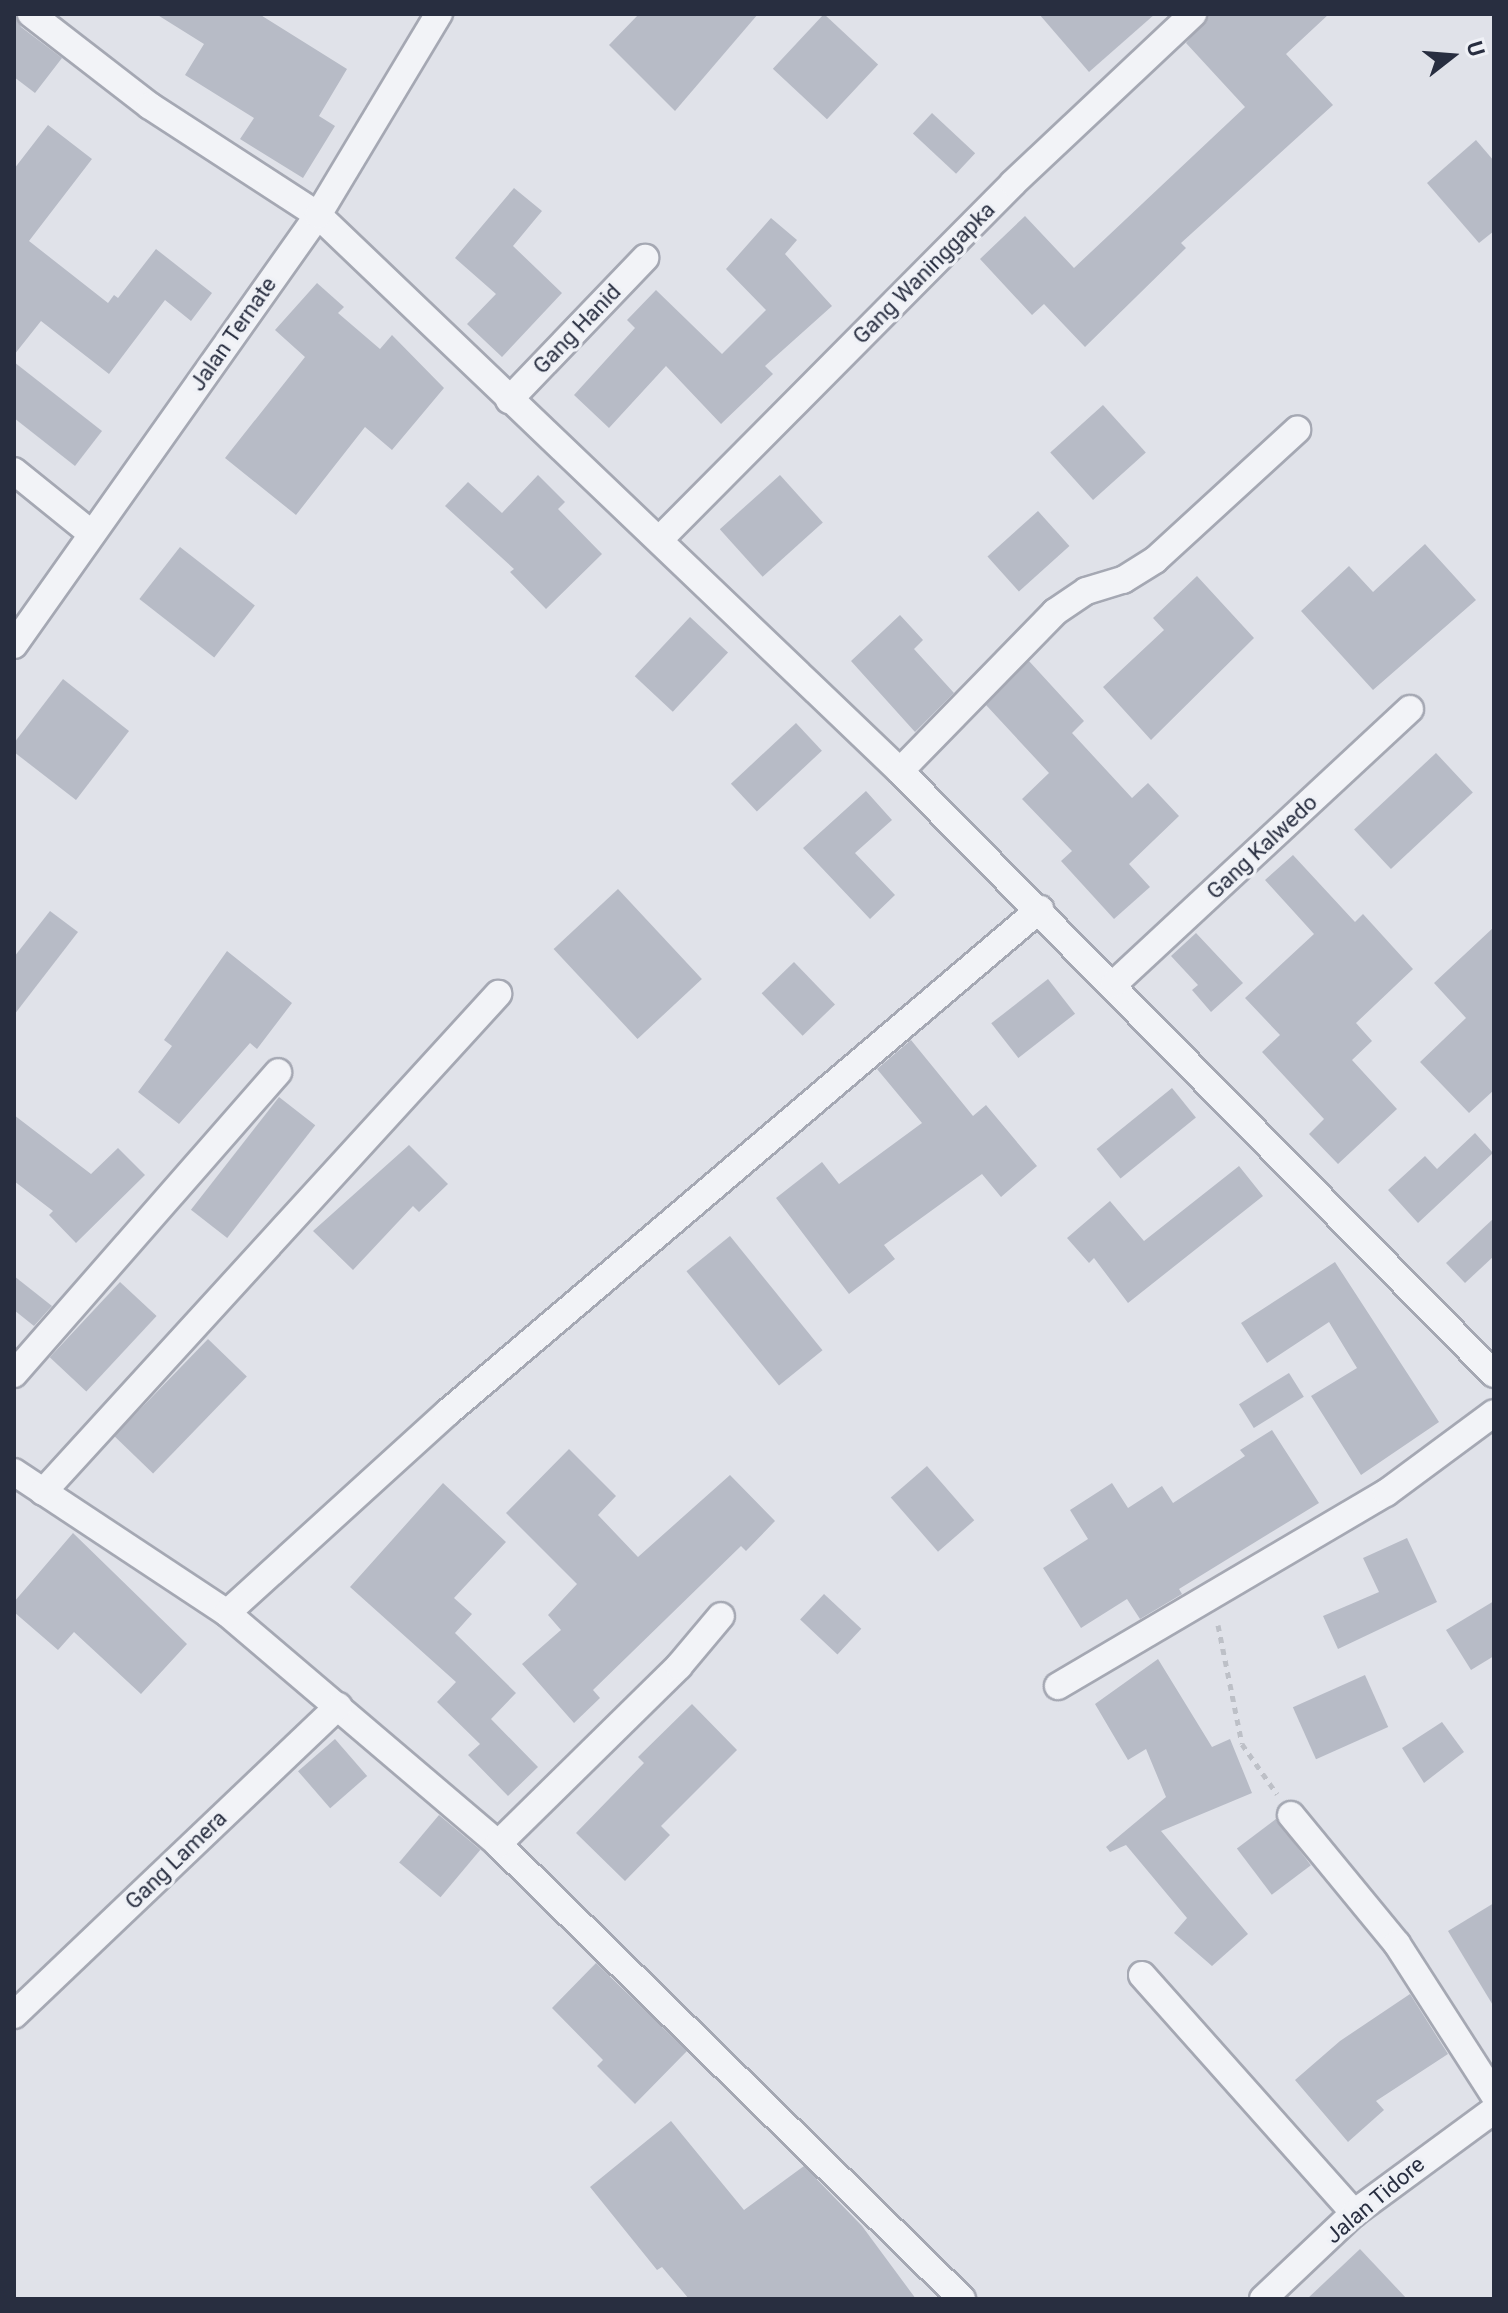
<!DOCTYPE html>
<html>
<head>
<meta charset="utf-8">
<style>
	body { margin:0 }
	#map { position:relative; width:1508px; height:2313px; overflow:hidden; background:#e0e2e9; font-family:Roboto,sans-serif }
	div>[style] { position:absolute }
	.building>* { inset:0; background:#b7bbc6; transform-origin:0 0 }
	.path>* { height:5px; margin-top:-2.5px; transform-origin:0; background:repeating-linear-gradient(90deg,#bdc0c7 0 6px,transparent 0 12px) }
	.roads { filter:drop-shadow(2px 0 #a5a8b3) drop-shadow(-2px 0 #a5a8b3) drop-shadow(0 2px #a5a8b3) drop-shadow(0 -2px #a5a8b3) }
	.street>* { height:26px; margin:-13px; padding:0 13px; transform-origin:13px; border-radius:13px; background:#f2f3f7 }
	span { translate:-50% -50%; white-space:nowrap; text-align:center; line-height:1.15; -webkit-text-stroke:7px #eff1f6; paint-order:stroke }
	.street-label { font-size:22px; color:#282e40 }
	.frame { position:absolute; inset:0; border:16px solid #282e40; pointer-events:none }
	.north { position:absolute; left:1412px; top:16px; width:80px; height:80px; -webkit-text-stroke:6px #eff1f6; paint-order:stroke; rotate:73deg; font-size:22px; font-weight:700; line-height:32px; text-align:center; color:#282e40 }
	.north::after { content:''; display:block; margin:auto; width:28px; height:36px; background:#282e40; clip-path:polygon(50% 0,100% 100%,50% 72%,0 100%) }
</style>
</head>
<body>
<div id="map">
	<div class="building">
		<div style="clip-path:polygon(15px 14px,21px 27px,62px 58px,35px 93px,14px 77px)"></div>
		<div style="clip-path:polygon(156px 14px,259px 14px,347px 69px,319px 116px,335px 126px,303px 178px,240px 139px,254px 118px,185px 75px,204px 44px)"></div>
		<div style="clip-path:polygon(639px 14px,758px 14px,675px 111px,609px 45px)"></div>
		<div style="left:824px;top:14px;width:74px;height:75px;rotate:43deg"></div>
		<div style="clip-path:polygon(1039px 14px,1155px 14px,1089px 72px)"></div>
		<div style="clip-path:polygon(1209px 14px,1329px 14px,1286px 54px,1333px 105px,1181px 243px,1186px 248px,1085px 347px,1044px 304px,1032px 315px,980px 259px,1025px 216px,1074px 268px,1245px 107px,1186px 43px)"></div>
		<div style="left:932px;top:113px;width:59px;height:28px;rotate:43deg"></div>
		<div style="clip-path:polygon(48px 125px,92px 159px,29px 241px,108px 303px,114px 295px,118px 298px,156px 249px,212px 293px,191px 321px,165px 300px,109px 374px,41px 321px,14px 355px,14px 169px)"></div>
		<div style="clip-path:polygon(1476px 140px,1494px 161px,1494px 231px,1479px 243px,1427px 183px)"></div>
		<div style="clip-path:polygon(514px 188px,542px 211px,513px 246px,562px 293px,502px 357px,467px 324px,496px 294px,455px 258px)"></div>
		<div style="clip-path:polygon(771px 218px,797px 240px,785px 254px,832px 306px,765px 366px,773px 374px,721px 424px,666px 366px,609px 428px,574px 395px,635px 328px,627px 320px,656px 290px,722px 354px,766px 310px,726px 269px)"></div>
		<div style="clip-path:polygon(317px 283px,344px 307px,338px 313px,380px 349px,392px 335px,444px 388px,392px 450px,365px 427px,296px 515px,225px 458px,305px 357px,275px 330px)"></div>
		<div style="clip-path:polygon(14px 362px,102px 431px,75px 466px,14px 418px)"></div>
		<div style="left:1103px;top:405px;width:64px;height:71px;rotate:48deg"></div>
		<div style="clip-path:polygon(538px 475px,565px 502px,558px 509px,602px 554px,546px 609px,510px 572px,514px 569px,445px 506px,468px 482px,502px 513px)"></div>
		<div style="left:780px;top:475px;width:64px;height:81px;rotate:48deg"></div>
		<div style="left:1038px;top:511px;width:47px;height:68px;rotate:48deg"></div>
		<div style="clip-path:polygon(1425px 544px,1476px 600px,1373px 690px,1301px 611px,1349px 566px,1373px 592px)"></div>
		<div style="left:180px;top:547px;width:95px;height:66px;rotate:38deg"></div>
		<div style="clip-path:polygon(1197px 576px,1254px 638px,1151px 740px,1103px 687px,1164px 630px,1153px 618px)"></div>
		<div style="clip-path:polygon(900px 615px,923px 640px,914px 649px,954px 693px,915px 732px,851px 661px)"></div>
		<div style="left:690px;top:617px;width:52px;height:81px;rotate:43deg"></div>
		<div style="clip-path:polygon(1029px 661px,1084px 721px,1072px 733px,1132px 798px,1148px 783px,1179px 816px,1129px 864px,1150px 887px,1114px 919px,1061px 861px,1072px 851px,1022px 799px,1049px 773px,986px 705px)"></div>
		<div style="clip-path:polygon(63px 679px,129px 731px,76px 800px,14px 752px,14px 743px)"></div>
		<div style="left:796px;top:723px;width:38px;height:89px;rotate:47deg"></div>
		<div style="left:1436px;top:753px;width:54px;height:112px;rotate:47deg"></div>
		<div style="clip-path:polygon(866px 791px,892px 820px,855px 853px,895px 895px,870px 919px,803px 848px)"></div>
		<div style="clip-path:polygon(1293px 855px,1355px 922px,1363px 914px,1413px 969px,1356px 1023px,1372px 1041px,1352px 1060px,1397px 1109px,1338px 1164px,1309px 1134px,1324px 1119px,1262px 1052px,1280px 1035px,1245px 998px,1314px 934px,1265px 880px)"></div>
		<div style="left:618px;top:889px;width:123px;height:88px;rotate:47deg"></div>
		<div style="clip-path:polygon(50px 911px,78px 932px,14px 1015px,14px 957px)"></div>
		<div style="clip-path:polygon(1494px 927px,1494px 1090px,1469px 1113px,1420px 1062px,1466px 1018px,1434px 983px)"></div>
		<div style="clip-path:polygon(1196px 933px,1243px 983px,1211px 1012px,1192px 990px,1198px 985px,1171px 956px)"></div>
		<div style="clip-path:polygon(227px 951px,292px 1003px,257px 1049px,250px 1043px,179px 1124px,138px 1092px,172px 1046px,164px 1040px)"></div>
		<div style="left:794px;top:962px;width:59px;height:45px;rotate:46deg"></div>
		<div style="left:1048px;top:979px;width:44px;height:72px;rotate:52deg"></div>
		<div style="clip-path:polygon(911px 1040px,973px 1116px,986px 1105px,1037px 1166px,1001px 1197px,982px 1174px,884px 1245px,895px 1259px,849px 1294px,776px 1198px,822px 1162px,839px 1184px,922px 1123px,877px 1069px)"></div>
		<div style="left:1172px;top:1088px;width:38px;height:97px;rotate:51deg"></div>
		<div style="left:279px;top:1097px;width:46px;height:143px;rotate:38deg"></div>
		<div style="clip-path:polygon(14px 1115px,91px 1174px,118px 1148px,145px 1175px,76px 1243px,49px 1215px,53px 1211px,14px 1181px)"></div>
		<div style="clip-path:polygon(1475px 1133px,1493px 1153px,1418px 1223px,1388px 1190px,1425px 1156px,1437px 1169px)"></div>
		<div style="clip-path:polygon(409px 1145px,448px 1184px,419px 1212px,413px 1206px,353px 1270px,313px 1231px)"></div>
		<div style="clip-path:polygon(1239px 1166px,1263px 1196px,1128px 1303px,1094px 1258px,1089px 1263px,1067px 1238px,1110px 1201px,1144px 1241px)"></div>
		<div style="clip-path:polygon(1494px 1218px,1494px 1256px,1465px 1283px,1446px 1263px)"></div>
		<div style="left:730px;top:1236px;width:147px;height:56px;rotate:51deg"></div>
		<div style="clip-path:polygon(1335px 1262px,1439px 1422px,1361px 1475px,1311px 1396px,1357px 1368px,1329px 1322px,1267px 1363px,1241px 1323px)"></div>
		<div style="clip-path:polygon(14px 1276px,52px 1306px,34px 1326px,14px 1310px)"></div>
		<div style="left:120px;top:1282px;width:50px;height:103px;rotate:43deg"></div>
		<div style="left:208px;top:1339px;width:54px;height:135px;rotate:44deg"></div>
		<div style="left:1289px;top:1373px;width:28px;height:59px;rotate:58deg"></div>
		<div style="clip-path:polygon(1272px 1430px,1319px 1503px,1179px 1589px,1182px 1594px,1140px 1619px,1127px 1599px,1081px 1628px,1043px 1568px,1088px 1539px,1070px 1510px,1112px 1483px,1128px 1508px,1162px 1486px,1173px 1503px,1245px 1456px,1240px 1450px)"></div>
		<div style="clip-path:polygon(569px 1449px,616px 1496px,598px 1515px,638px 1557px,730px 1475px,775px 1521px,746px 1551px,741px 1546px,593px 1690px,600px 1698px,574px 1723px,522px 1664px,561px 1630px,548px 1615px,577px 1584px,506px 1513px)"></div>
		<div style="left:927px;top:1466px;width:72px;height:48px;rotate:49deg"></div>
		<div style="clip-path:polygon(443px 1483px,506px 1542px,454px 1598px,472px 1614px,455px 1633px,516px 1693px,491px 1719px,538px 1767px,508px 1796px,468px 1755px,480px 1744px,437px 1702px,456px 1682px,350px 1587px)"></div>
		<div style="clip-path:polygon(73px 1533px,187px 1644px,141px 1694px,74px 1632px,58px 1650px,14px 1612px,14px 1602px)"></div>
		<div style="clip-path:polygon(1407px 1538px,1437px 1602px,1338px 1649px,1323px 1616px,1379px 1592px,1363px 1558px)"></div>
		<div style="left:824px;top:1594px;width:51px;height:35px;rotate:43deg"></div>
		<div style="clip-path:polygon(1494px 1601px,1494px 1656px,1471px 1670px,1446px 1630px)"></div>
		<div style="clip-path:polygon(1158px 1659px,1212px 1747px,1230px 1739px,1252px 1793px,1161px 1831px,1248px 1934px,1212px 1966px,1174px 1933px,1187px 1918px,1126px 1845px,1110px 1852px,1106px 1847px,1166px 1797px,1146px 1749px,1128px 1760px,1095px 1704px)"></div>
		<div style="left:1365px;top:1675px;width:57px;height:79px;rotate:66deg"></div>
		<div style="clip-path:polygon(692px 1704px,737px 1750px,661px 1826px,670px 1835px,625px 1881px,576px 1833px,644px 1763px,638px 1757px)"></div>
		<div style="clip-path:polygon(1442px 1722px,1464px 1752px,1424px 1783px,1402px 1748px)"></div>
		<div style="left:335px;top:1739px;width:49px;height:49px;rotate:49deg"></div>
		<div style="left:439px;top:1815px;width:54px;height:62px;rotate:40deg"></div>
		<div style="left:1276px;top:1819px;width:58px;height:49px;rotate:53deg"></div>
		<div style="clip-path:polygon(1494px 1903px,1494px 2007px,1448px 1931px)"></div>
		<div style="clip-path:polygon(596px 1963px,687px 2051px,635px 2104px,597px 2066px,603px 2060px,552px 2008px)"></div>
		<div style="clip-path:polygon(1410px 1994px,1448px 2054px,1376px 2101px,1384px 2110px,1348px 2142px,1295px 2080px,1340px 2041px)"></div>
		<div style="clip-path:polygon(671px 2121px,744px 2210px,804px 2166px,862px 2226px,916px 2299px,689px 2299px,662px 2267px,657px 2270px,590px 2187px)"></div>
		<div style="clip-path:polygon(1360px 2249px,1407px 2299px,1307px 2299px)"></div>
	</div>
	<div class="path">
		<div style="left:1218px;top:1625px;width:121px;rotate:78.6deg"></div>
		<div style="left:1242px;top:1744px;width:61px;rotate:55deg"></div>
	</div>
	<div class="roads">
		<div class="street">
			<div style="left:31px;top:14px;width:150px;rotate:37.7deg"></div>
			<div style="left:150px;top:106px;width:200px;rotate:33deg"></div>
			<div style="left:318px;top:215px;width:805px;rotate:43.69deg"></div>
			<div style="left:900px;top:771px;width:846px;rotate:45.43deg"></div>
			<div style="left:509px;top:400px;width:197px;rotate:-46.2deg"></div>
			<div style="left:14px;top:471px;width:100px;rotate:38.9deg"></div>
			<div style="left:661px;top:538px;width:500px;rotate:-45.2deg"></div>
			<div style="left:1013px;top:183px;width:247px;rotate:-43.2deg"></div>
			<div style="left:14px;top:645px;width:527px;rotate:-54.74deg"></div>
			<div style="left:318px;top:215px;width:235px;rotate:-59deg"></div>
			<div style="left:900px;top:771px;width:222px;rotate:-45.7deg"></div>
			<div style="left:1055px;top:612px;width:37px;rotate:-34deg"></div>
			<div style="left:1086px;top:591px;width:39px;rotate:-17deg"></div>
			<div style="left:1123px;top:580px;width:38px;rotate:-32deg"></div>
			<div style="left:1155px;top:560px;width:193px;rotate:-42.5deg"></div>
			<div style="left:1114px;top:984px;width:404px;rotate:-42.9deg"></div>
			<div style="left:14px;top:1374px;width:401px;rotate:-48.8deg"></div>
			<div style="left:14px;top:1472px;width:255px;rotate:33.5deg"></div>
			<div style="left:227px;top:1613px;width:356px;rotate:40.4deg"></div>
			<div style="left:498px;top:1844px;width:650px;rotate:44.44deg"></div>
			<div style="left:43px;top:1492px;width:675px;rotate:-47.58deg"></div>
			<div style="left:227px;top:1613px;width:299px;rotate:-42.3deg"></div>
			<div style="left:448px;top:1412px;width:777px;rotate:-40.35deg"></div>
			<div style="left:1058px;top:1686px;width:381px;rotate:-30.5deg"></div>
			<div style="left:1386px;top:1493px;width:134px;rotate:-36.5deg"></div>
			<div style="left:1291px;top:1815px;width:167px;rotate:50.6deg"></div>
			<div style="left:1397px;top:1944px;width:179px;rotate:57.3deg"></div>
			<div style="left:498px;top:1844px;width:254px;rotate:-44.5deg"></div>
			<div style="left:679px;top:1666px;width:65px;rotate:-50deg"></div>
			<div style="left:1142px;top:1975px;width:319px;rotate:48.3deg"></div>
			<div style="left:14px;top:2015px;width:448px;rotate:-43.6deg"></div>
			<div style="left:1263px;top:2299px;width:125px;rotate:-43.4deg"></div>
			<div style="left:1354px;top:2213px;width:174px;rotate:-36.3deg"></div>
		</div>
	</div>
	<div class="street-label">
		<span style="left:924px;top:273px;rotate:-45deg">Gang Waninggapka</span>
		<span style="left:577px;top:329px;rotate:-46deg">Gang Hanid</span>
		<span style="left:233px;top:334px;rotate:-55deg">Jalan Ternate</span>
		<span style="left:1262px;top:847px;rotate:-43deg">Gang Kalwedo</span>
		<span style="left:176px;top:1860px;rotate:-44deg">Gang Lamera</span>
		<span style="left:1375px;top:2200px;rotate:-40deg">Jalan Tidore</span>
	</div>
	<div class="frame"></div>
	<div class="north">U</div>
</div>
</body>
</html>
